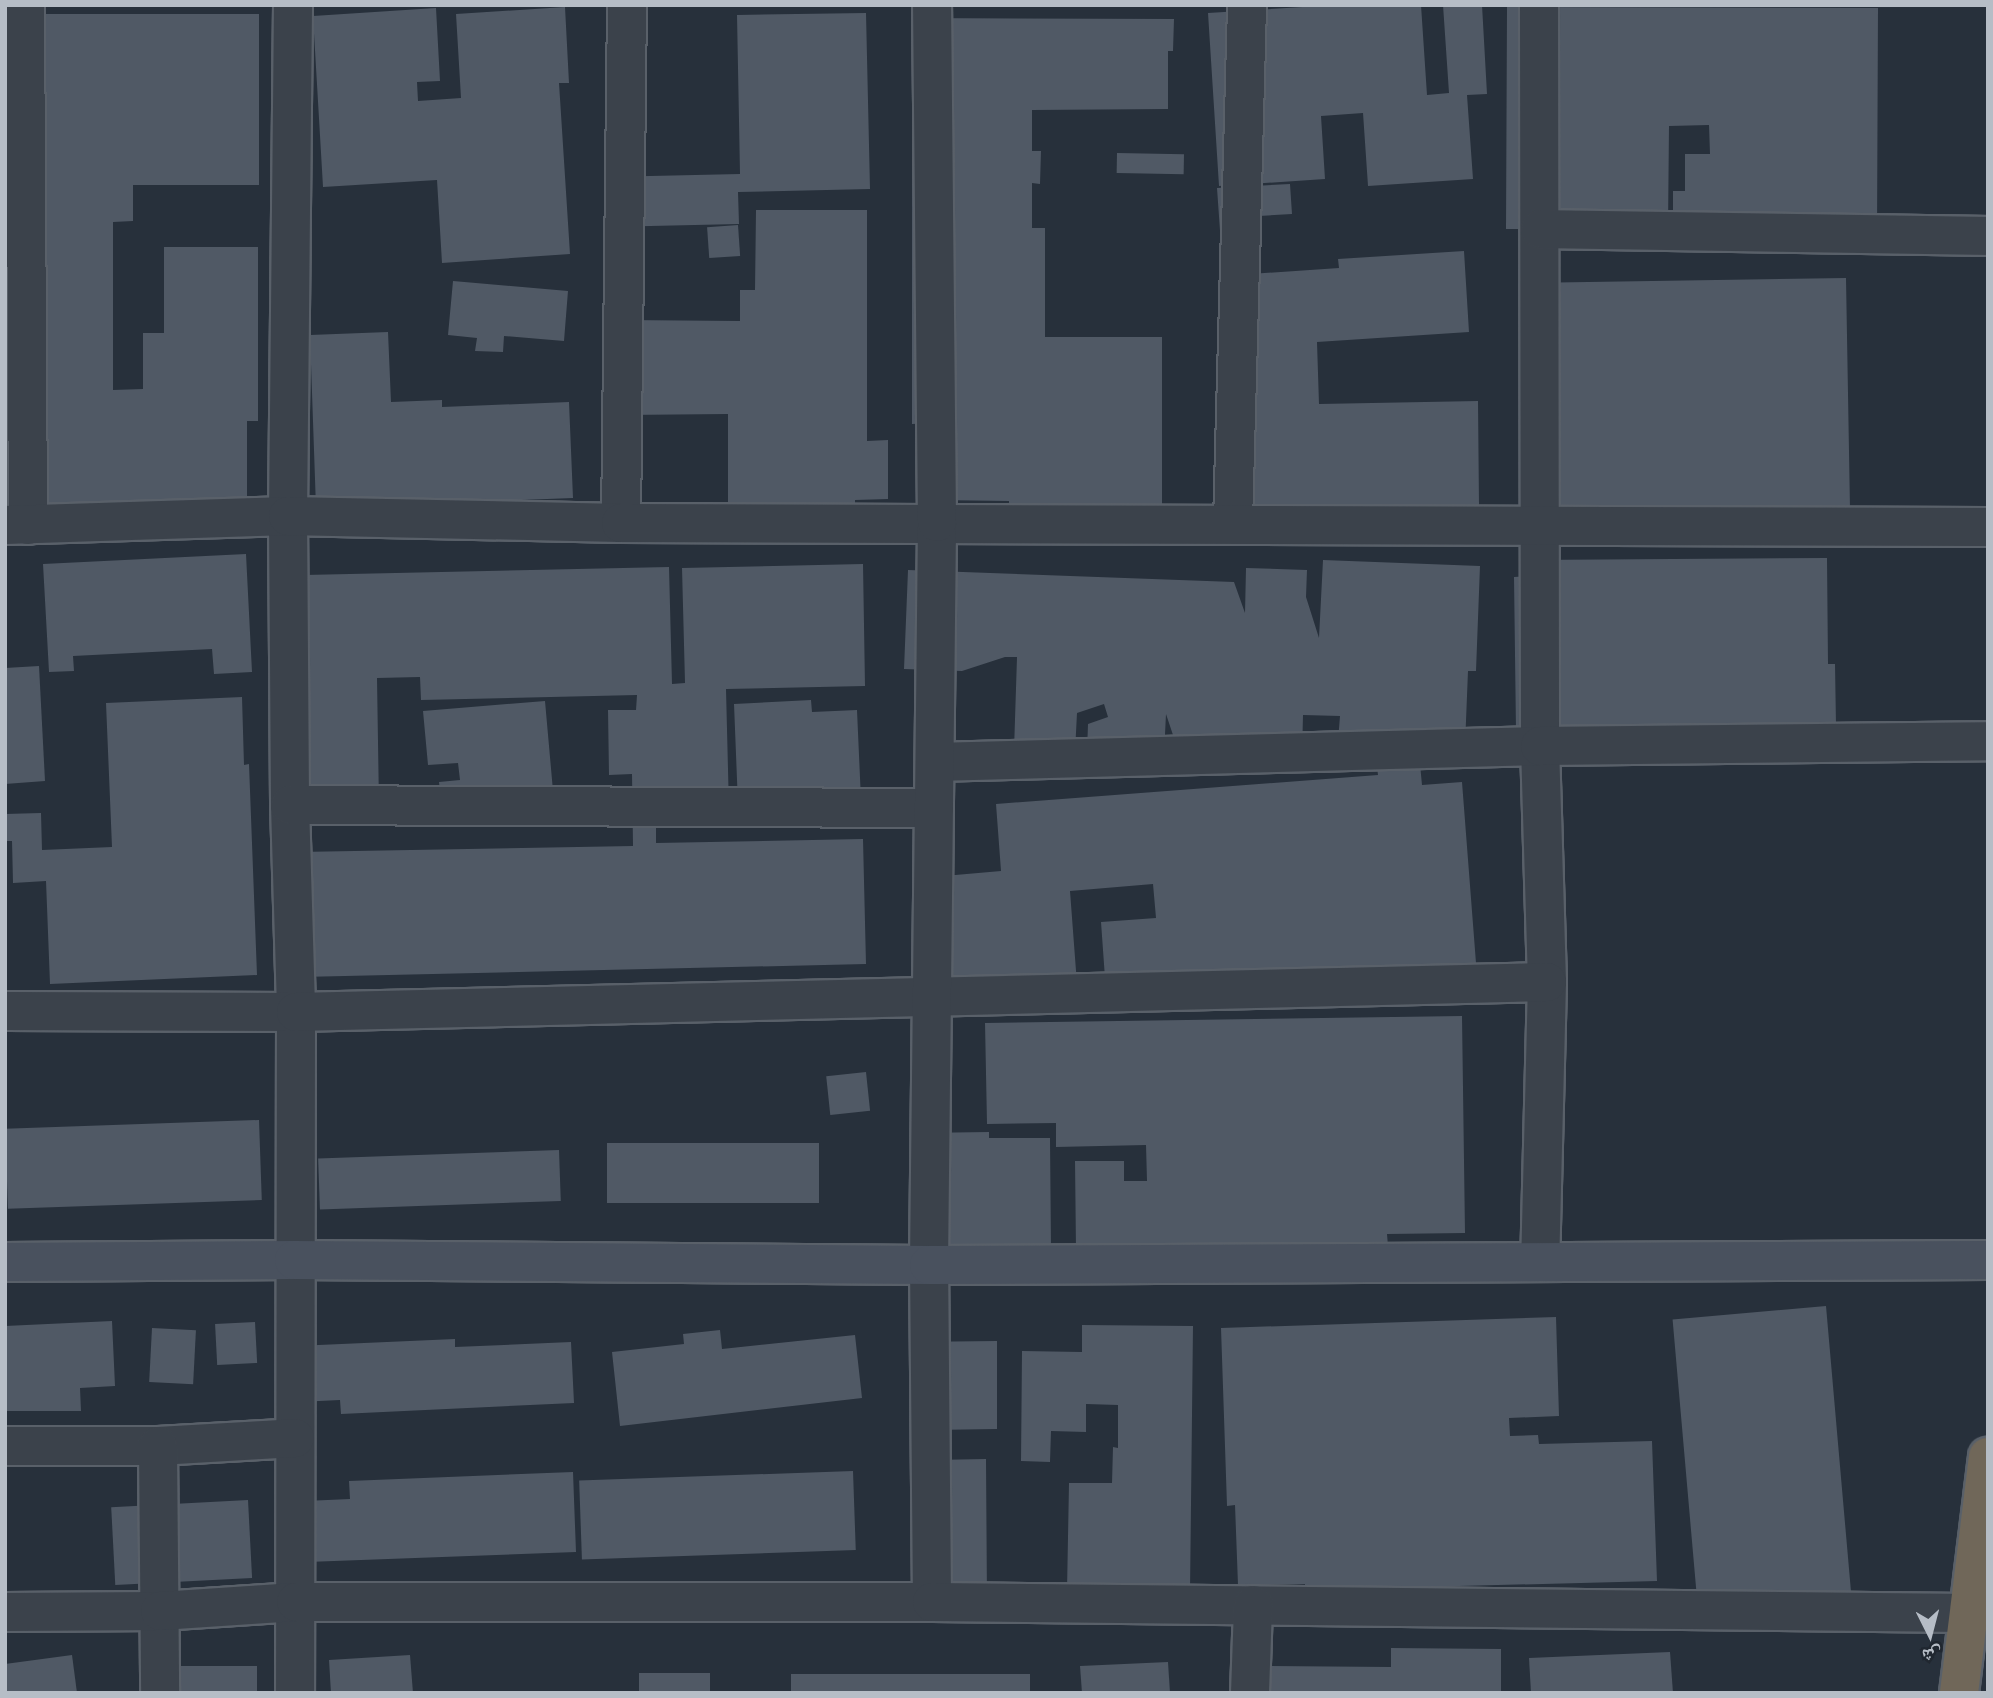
<!DOCTYPE html>
<html>
<head>
<meta charset="utf-8">
<style>
	body { margin:0 }
	#map { position:relative; width:1993px; height:1698px; overflow:hidden; background:#27303b; font-family:Mulish,"Noto Naskh Arabic",sans-serif }
	div>[style] { position:absolute }
	.building>* { inset:0; background:#505965; transform-origin:0 0 }
	.roads { filter:drop-shadow(2px 0 #596069) drop-shadow(-2px 0 #596069) drop-shadow(0 2px #596069) drop-shadow(0 -2px #596069) }
	.street>* { height:38px; margin:-19px; padding:0 19px; transform-origin:19px; border-radius:19px; background:#3b424b }
	.secondary>* { height:38px; margin:-19px; padding:0 19px; transform-origin:19px; border-radius:19px; background:#49515e }
	.highway>* { height:38px; margin:-19px; padding:0 19px; transform-origin:19px; border-radius:19px; background:#706759 }
	span { translate:-50% -50%; white-space:nowrap; text-align:center; line-height:1.15; -webkit-text-stroke:5px #202730; paint-order:stroke }
	.frame { position:absolute; inset:0; border:7px solid #b6bdc6; pointer-events:none }
	.north { position:absolute; left:1895px; top:1600px; width:70px; height:70px; -webkit-text-stroke:5px #202730; paint-order:stroke; rotate:174deg; font-size:19px; font-weight:700; line-height:28px; text-align:center; color:#b6bdc6 }
	.north::after { content:''; display:block; margin:auto; width:24px; height:32px; background:#b6bdc6; clip-path:polygon(50% 0,100% 100%,50% 72%,0 100%) }
</style>
</head>
<body>
<div id="map">
	<div class="building">
		<div style="clip-path:polygon(1335px 5px,1421px 5px,1427px 95px,1449px 93px,1443px 5px,1482px 5px,1487px 94px,1467px 95px,1473px 179px,1368px 186px,1363px 113px,1321px 116px,1325px 179px,1219px 186px,1208px 13px)"></div>
		<div style="clip-path:polygon(565px 7px,569px 83px,559px 83px,570px 254px,442px 263px,437px 180px,323px 187px,313px 16px,436px 8px,440px 81px,417px 82px,418px 101px,461px 98px,456px 14px)"></div>
		<div style="clip-path:polygon(1507px 7px,1878px 8px,1877px 234px,1673px 233px,1673px 191px,1685px 191px,1685px 154px,1710px 154px,1709px 125px,1669px 126px,1668px 229px,1506px 229px)"></div>
		<div style="clip-path:polygon(866px 13px,870px 189px,738px 192px,739px 224px,606px 227px,605px 177px,740px 174px,737px 15px)"></div>
		<div style="clip-path:polygon(17px 14px,259px 14px,259px 185px,133px 185px,133px 221px,113px 222px,113px 390px,143px 389px,143px 333px,164px 333px,164px 247px,258px 247px,258px 421px,247px 421px,247px 510px,15px 511px,15px 272px,5px 272px,5px 162px,17px 163px)"></div>
		<div style="clip-path:polygon(912px 18px,1174px 19px,1173px 51px,1168px 51px,1168px 109px,1032px 110px,1032px 151px,1041px 151px,1040px 184px,1032px 183px,1032px 228px,1045px 228px,1045px 337px,1162px 337px,1162px 509px,1009px 509px,1009px 501px,936px 500px,936px 423px,912px 424px)"></div>
		<div style="left:1117px;top:153px;width:67px;height:20px;rotate:1deg"></div>
		<div style="clip-path:polygon(1290px 184px,1292px 214px,1242px 217px,1222px 259px,1217px 188px)"></div>
		<div style="clip-path:polygon(756px 210px,867px 210px,867px 441px,888px 440px,888px 499px,855px 500px,855px 507px,728px 508px,728px 414px,623px 415px,623px 320px,740px 321px,740px 290px,755px 290px)"></div>
		<div style="left:738px;top:225px;width:31px;height:31px;rotate:86deg"></div>
		<div style="clip-path:polygon(1464px 251px,1469px 332px,1317px 342px,1319px 404px,1478px 401px,1479px 505px,1227px 509px,1220px 276px,1339px 268px,1338px 259px)"></div>
		<div style="clip-path:polygon(1846px 278px,1850px 509px,1539px 514px,1537px 403px,1520px 404px,1518px 283px)"></div>
		<div style="clip-path:polygon(453px 281px,568px 291px,564px 341px,504px 336px,503px 352px,475px 351px,477px 338px,448px 335px)"></div>
		<div style="clip-path:polygon(388px 332px,391px 402px,442px 400px,442px 407px,569px 402px,573px 498px,316px 508px,310px 335px)"></div>
		<div style="clip-path:polygon(246px 554px,252px 672px,214px 674px,212px 649px,73px 656px,74px 671px,49px 672px,43px 564px)"></div>
		<div style="clip-path:polygon(1827px 558px,1828px 664px,1835px 664px,1836px 725px,1516px 732px,1514px 577px,1531px 576px,1530px 560px)"></div>
		<div style="clip-path:polygon(1323px 560px,1480px 566px,1476px 671px,1468px 671px,1465px 746px,1338px 741px,1340px 716px,1303px 715px,1302px 757px,1179px 753px,1166px 714px,1164px 755px,1087px 752px,1088px 724px,1108px 717px,1104px 704px,1077px 713px,1075px 752px,1014px 750px,1017px 657px,1005px 657px,962px 671px,904px 669px,908px 570px,1234px 582px,1245px 613px,1246px 568px,1307px 570px,1306px 597px,1319px 638px)"></div>
		<div style="clip-path:polygon(863px 564px,865px 686px,726px 689px,729px 809px,656px 811px,656px 843px,863px 839px,866px 964px,301px 977px,298px 852px,633px 846px,632px 774px,609px 775px,608px 710px,636px 710px,637px 695px,421px 700px,420px 677px,377px 678px,379px 805px,308px 807px,304px 575px,669px 567px,672px 684px,685px 683px,682px 568px)"></div>
		<div style="clip-path:polygon(39px 666px,45px 781px,5px 784px,5px 668px)"></div>
		<div style="clip-path:polygon(242px 697px,244px 765px,249px 764px,257px 975px,50px 984px,46px 881px,13px 883px,12px 841px,5px 841px,5px 814px,41px 813px,42px 850px,112px 847px,106px 703px)"></div>
		<div style="clip-path:polygon(811px 700px,812px 712px,857px 710px,861px 800px,738px 805px,734px 704px)"></div>
		<div style="clip-path:polygon(545px 701px,554px 802px,443px 822px,439px 782px,460px 780px,458px 763px,428px 765px,423px 711px)"></div>
		<div style="clip-path:polygon(1420px 764px,1422px 785px,1462px 782px,1476px 963px,1106px 992px,1101px 922px,1156px 918px,1153px 884px,1070px 891px,1077px 984px,939px 994px,921px 878px,1001px 871px,996px 804px,1378px 775px,1377px 767px)"></div>
		<div style="clip-path:polygon(1462px 1016px,1465px 1233px,1387px 1234px,1388px 1246px,1076px 1251px,1075px 1161px,1124px 1161px,1124px 1181px,1147px 1181px,1146px 1145px,1056px 1147px,1056px 1123px,987px 1124px,985px 1023px)"></div>
		<div style="left:866px;top:1072px;width:39px;height:40px;rotate:84deg"></div>
		<div style="left:259px;top:1120px;width:80px;height:254px;rotate:88deg"></div>
		<div style="clip-path:polygon(989px 1132px,989px 1138px,1050px 1138px,1051px 1250px,919px 1250px,919px 1133px)"></div>
		<div style="left:607px;top:1143px;width:212px;height:60px"></div>
		<div style="left:559px;top:1150px;width:51px;height:241px;rotate:88deg"></div>
		<div style="left:1826px;top:1306px;width:297px;height:154px;rotate:85deg"></div>
		<div style="clip-path:polygon(1556px 1317px,1559px 1416px,1509px 1418px,1510px 1436px,1538px 1435px,1539px 1444px,1652px 1441px,1657px 1581px,1305px 1590px,1305px 1584px,1238px 1585px,1235px 1505px,1227px 1506px,1221px 1328px)"></div>
		<div style="clip-path:polygon(112px 1321px,115px 1386px,80px 1388px,81px 1411px,5px 1411px,5px 1326px)"></div>
		<div style="left:255px;top:1322px;width:41px;height:40px;rotate:87deg"></div>
		<div style="clip-path:polygon(1082px 1325px,1193px 1326px,1190px 1593px,1067px 1591px,1069px 1483px,1112px 1483px,1113px 1447px,1118px 1448px,1118px 1405px,1086px 1404px,1086px 1432px,1051px 1431px,1050px 1462px,1021px 1461px,1022px 1351px,1082px 1352px)"></div>
		<div style="left:152px;top:1328px;width:44px;height:54px;rotate:3deg"></div>
		<div style="clip-path:polygon(720px 1330px,722px 1349px,855px 1335px,862px 1398px,620px 1426px,612px 1352px,684px 1344px,683px 1334px)"></div>
		<div style="clip-path:polygon(455px 1339px,455px 1347px,571px 1342px,574px 1403px,341px 1414px,340px 1400px,298px 1402px,296px 1346px)"></div>
		<div style="clip-path:polygon(997px 1341px,997px 1429px,932px 1430px,933px 1460px,986px 1459px,987px 1600px,929px 1601px,928px 1474px,911px 1473px,909px 1342px)"></div>
		<div style="left:853px;top:1471px;width:79px;height:274px;rotate:88deg"></div>
		<div style="clip-path:polygon(573px 1472px,576px 1552px,307px 1562px,305px 1501px,350px 1499px,349px 1481px)"></div>
		<div style="left:248px;top:1500px;width:78px;height:137px;rotate:87deg"></div>
		<div style="clip-path:polygon(1391px 1648px,1501px 1649px,1501px 1693px,1256px 1693px,1256px 1666px,1391px 1667px)"></div>
		<div style="clip-path:polygon(1670px 1652px,1673px 1693px,1531px 1693px,1529px 1658px)"></div>
		<div style="clip-path:polygon(72px 1655px,77px 1693px,5px 1693px,5px 1664px)"></div>
		<div style="clip-path:polygon(410px 1655px,413px 1693px,331px 1693px,329px 1660px)"></div>
		<div style="clip-path:polygon(1168px 1662px,1170px 1693px,1082px 1693px,1080px 1666px)"></div>
		<div style="left:257px;top:1666px;width:27px;height:100px;rotate:90deg"></div>
		<div style="left:639px;top:1673px;width:71px;height:20px"></div>
		<div style="left:791px;top:1674px;width:239px;height:19px"></div>
	</div>
	<div class="roads">
		<div class="street">
			<div style="left:25px;top:5px;width:520px;rotate:89.67deg"></div>
			<div style="left:293px;top:5px;width:511px;rotate:90.56deg"></div>
			<div style="left:288px;top:516px;width:289px;rotate:89.6deg"></div>
			<div style="left:290px;top:805px;width:207px;rotate:88.3deg"></div>
			<div style="left:296px;top:1012px;width:681px;rotate:90.08deg"></div>
			<div style="left:1539px;top:5px;width:741px;rotate:89.92deg"></div>
			<div style="left:1540px;top:746px;width:236px;rotate:88.3deg"></div>
			<div style="left:1547px;top:982px;width:280px;rotate:91.4deg"></div>
			<div style="left:1540px;top:229px;width:448px;rotate:0.9deg"></div>
			<div style="left:621px;top:523px;width:518px;rotate:-89.34deg"></div>
			<div style="left:1233px;top:523px;width:518px;rotate:-88.45deg"></div>
			<div style="left:5px;top:525px;width:283px;rotate:-1.8deg"></div>
			<div style="left:288px;top:516px;width:333px;rotate:1.2deg"></div>
			<div style="left:621px;top:523px;width:1367px;rotate:0.17deg"></div>
			<div style="left:935px;top:762px;width:605px;rotate:-1.51deg"></div>
			<div style="left:1540px;top:746px;width:448px;rotate:-0.6deg"></div>
			<div style="left:290px;top:805px;width:644px;rotate:0.27deg"></div>
			<div style="left:5px;top:1011px;width:291px;rotate:0.2deg"></div>
			<div style="left:296px;top:1012px;width:1251px;rotate:-1.37deg"></div>
			<div style="left:5px;top:1446px;width:153px"></div>
			<div style="left:158px;top:1446px;width:137px;rotate:-3.3deg"></div>
			<div style="left:158px;top:1446px;width:247px;rotate:89.5deg"></div>
			<div style="left:932px;top:1602px;width:337px;rotate:-90.5deg"></div>
			<div style="left:929px;top:1265px;width:743px;rotate:-89.38deg"></div>
			<div style="left:937px;top:522px;width:517px;rotate:-90.55deg"></div>
			<div style="left:5px;top:1612px;width:155px;rotate:-0.4deg"></div>
			<div style="left:160px;top:1611px;width:136px;rotate:-3.8deg"></div>
			<div style="left:296px;top:1602px;width:636px"></div>
			<div style="left:932px;top:1602px;width:1037px;rotate:0.61deg"></div>
			<div style="left:1250px;top:1693px;width:88px;rotate:-88deg"></div>
		</div>
		<div class="secondary">
			<div style="left:5px;top:1262px;width:289px;rotate:-0.4deg"></div>
			<div style="left:294px;top:1260px;width:635px;rotate:0.45deg"></div>
			<div style="left:929px;top:1265px;width:1059px;rotate:-0.27deg"></div>
		</div>
		<div class="highway">
			<div style="left:1959px;top:1693px;width:238px;rotate:-83deg"></div>
		</div>
	</div>
	<div class="frame"></div>
	<div class="north">ش</div>
</div>
</body>
</html>
